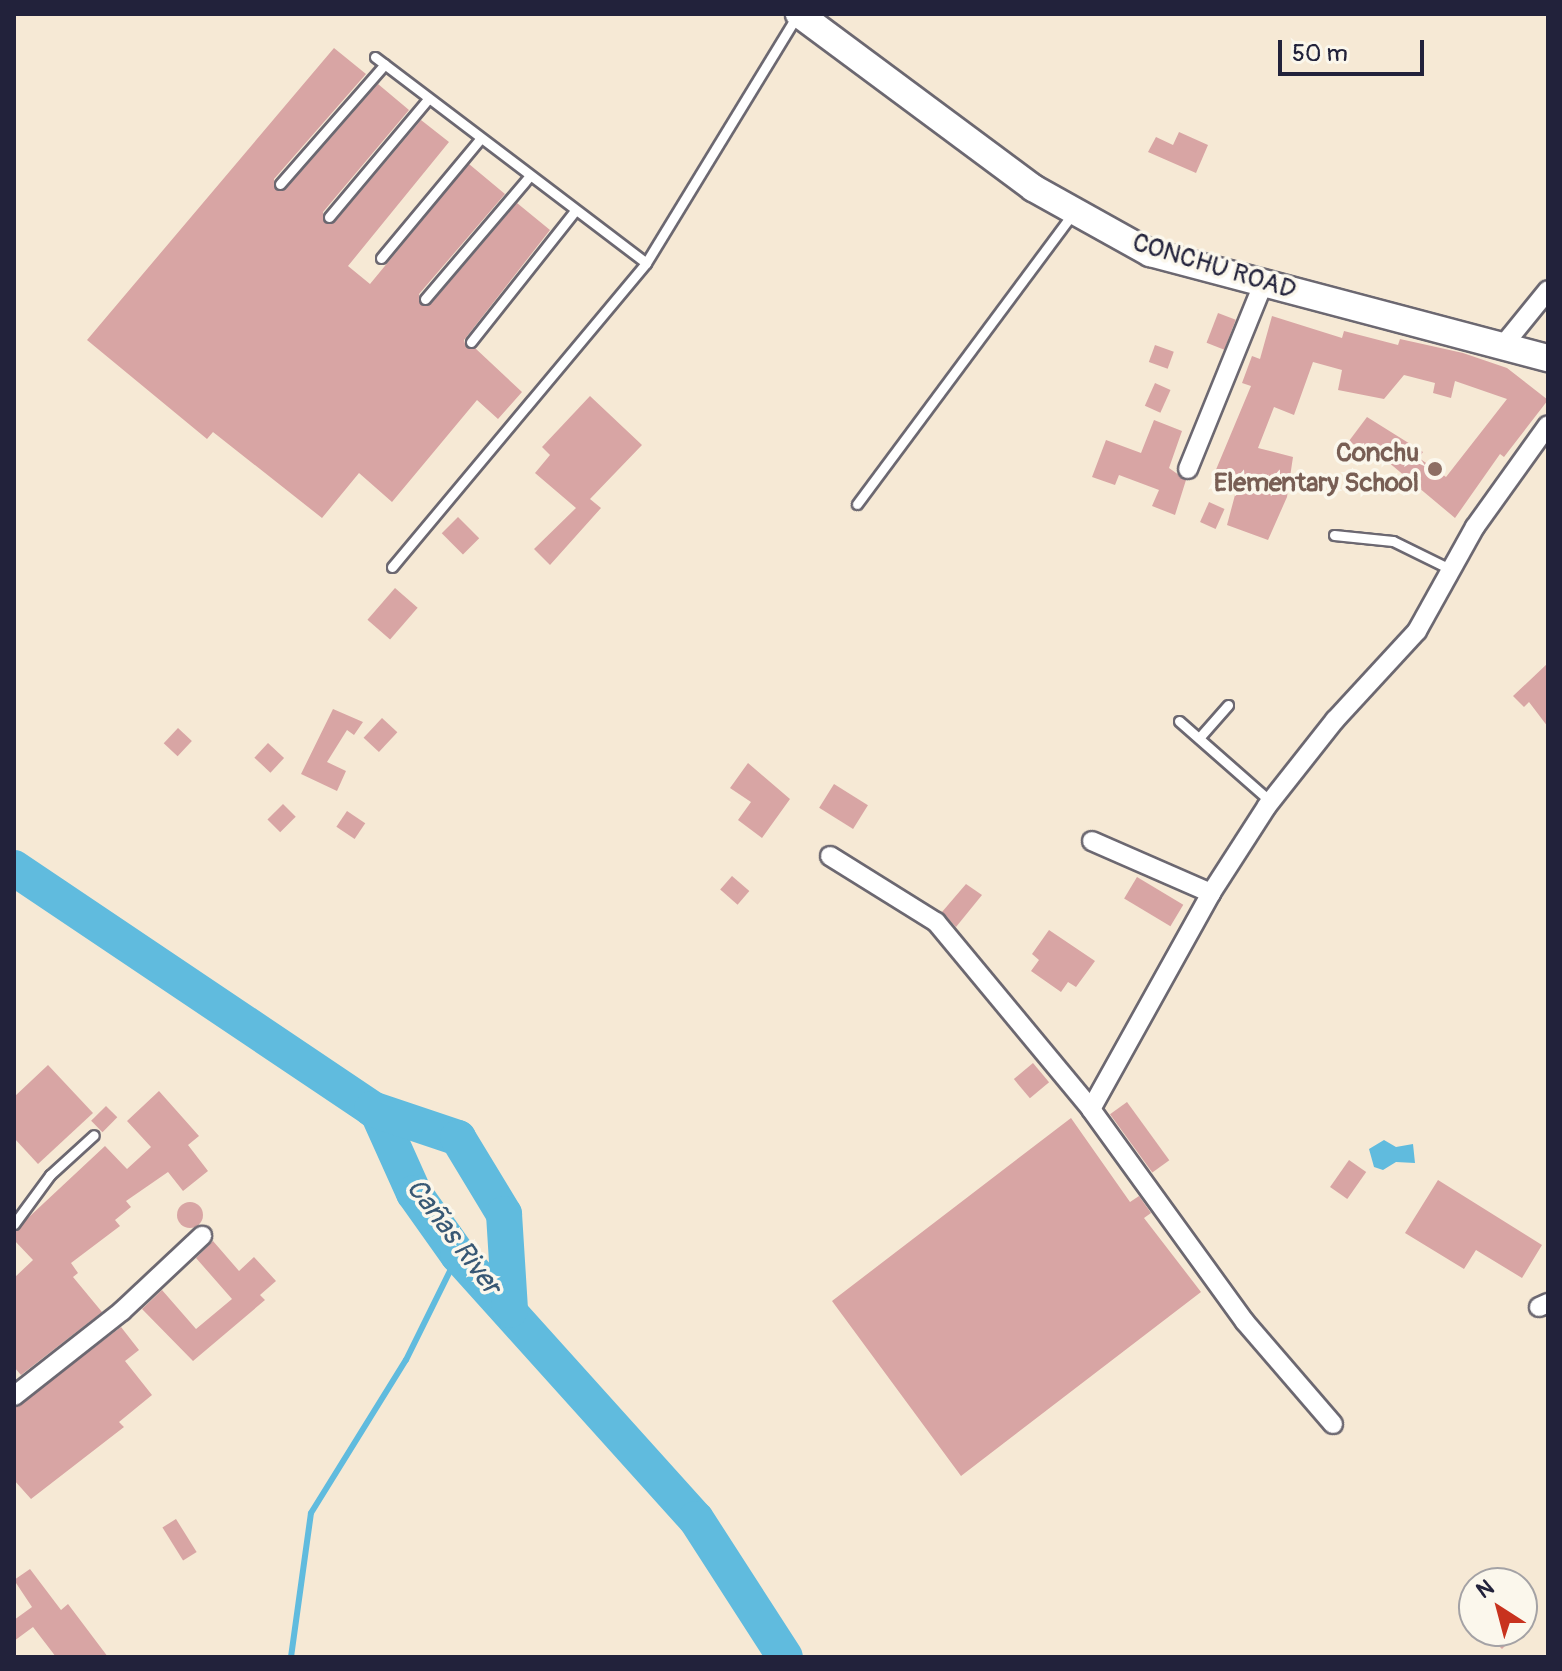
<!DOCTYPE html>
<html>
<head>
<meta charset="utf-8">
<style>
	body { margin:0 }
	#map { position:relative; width:1562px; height:1671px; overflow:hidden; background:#f6e9d5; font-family:Pangolin,sans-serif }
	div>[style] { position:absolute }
	.water>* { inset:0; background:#60bbde }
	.stream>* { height:6px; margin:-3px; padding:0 3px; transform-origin:3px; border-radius:3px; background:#60bbde }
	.river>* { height:36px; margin:-18px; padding:0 18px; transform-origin:18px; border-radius:18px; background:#60bbde }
	.building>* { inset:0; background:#d8a5a4; transform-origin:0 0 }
	.round { border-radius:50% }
	.roads { filter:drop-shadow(2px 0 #6c6871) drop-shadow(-2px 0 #6c6871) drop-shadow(0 2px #6c6871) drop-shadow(0 -2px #6c6871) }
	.service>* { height:9px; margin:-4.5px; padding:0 4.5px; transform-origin:4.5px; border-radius:4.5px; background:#fff }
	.minor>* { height:18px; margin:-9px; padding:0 9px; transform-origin:9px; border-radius:9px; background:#fff }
	.secondary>* { height:26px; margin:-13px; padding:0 13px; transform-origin:13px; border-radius:13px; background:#fff }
	.dots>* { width:22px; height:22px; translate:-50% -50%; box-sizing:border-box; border:4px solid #fbf7ec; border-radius:50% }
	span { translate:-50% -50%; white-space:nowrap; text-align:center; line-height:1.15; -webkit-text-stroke:7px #fbf7ec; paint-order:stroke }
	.street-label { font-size:26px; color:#22223b }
	.education-label { font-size:26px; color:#785e54; font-weight:700 }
	.right { translate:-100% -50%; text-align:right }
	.water-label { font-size:28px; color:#385874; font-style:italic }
	.frame { position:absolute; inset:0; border:16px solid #22223b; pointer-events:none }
	.north { position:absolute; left:1458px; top:1567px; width:80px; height:80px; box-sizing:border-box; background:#fbf7ec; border:2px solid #a4a2a5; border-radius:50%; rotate:324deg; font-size:22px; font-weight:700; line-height:32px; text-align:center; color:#22223b }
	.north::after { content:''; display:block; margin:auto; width:28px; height:36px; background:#c8321e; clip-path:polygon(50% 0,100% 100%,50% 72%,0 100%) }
	.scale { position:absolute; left:1278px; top:40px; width:146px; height:36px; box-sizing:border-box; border:4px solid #22223b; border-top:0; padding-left:10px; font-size:24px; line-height:28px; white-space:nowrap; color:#22223b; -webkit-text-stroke:6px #fbf7ec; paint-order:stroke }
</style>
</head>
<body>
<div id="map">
	<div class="water">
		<div style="clip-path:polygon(1384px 1140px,1396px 1147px,1413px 1144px,1415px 1163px,1396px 1162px,1383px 1170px,1374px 1167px,1369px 1149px)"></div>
	</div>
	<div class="stream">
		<div style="left:291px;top:1657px;width:145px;rotate:-82.1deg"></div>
		<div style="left:311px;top:1513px;width:180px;rotate:-58.2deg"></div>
		<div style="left:406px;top:1360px;width:117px;rotate:-63.7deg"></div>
	</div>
	<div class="river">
		<div style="left:14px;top:868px;width:439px;rotate:33.9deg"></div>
		<div style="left:378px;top:1113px;width:88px;rotate:65.8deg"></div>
		<div style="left:414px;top:1193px;width:76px;rotate:54.6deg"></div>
		<div style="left:458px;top:1255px;width:355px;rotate:48deg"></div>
		<div style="left:696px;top:1519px;width:164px;rotate:57.2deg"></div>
		<div style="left:372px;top:1109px;width:91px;rotate:18.6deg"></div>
		<div style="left:458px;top:1138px;width:89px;rotate:58.8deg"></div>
		<div style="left:504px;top:1214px;width:96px;rotate:86.4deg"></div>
	</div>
	<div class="building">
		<div style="clip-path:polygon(334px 48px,366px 74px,274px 179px,276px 190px,286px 189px,378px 84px,409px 110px,323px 212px,325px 223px,335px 222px,421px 120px,449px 142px,348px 266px,370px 284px,469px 164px,505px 194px,419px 294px,421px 305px,431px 304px,517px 203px,550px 230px,464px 340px,466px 347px,475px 348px,522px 392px,498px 419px,477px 400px,392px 502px,359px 473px,322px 518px,213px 432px,207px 439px,87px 340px)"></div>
		<div style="clip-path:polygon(1179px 132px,1208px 145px,1196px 173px,1148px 152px,1156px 137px,1173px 145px)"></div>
		<div style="left:1218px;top:313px;width:19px;height:32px;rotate:21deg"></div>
		<div style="clip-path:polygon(1272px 316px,1342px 338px,1344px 331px,1398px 345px,1400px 339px,1463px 353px,1507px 368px,1548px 400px,1504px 457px,1500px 454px,1455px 518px,1375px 451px,1371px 457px,1349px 441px,1367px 417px,1423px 452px,1419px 458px,1446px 477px,1507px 399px,1455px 381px,1451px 398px,1433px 393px,1435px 383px,1404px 375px,1384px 399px,1338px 390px,1342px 370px,1313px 362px,1294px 415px,1274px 407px,1258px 448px,1293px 457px,1287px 497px,1268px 540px,1227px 525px,1239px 480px,1215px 472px,1251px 386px,1242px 383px,1252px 356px,1260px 359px)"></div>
		<div style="left:1155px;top:345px;width:20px;height:18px;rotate:20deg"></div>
		<div style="left:1155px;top:383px;width:17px;height:25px;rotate:24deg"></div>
		<div style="clip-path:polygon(590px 396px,642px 445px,590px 499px,601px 508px,550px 565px,534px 549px,576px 508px,535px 473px,550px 455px,542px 447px)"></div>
		<div style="clip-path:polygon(1154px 420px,1182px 431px,1169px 468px,1186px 480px,1175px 515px,1152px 506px,1159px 490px,1119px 475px,1115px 485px,1092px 477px,1106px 440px,1141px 453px)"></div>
		<div style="left:1209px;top:502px;width:17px;height:22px;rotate:24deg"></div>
		<div style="left:458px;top:517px;width:30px;height:23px;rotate:45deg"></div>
		<div style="left:395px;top:588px;width:30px;height:42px;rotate:41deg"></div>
		<div style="clip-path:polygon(1548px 663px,1548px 727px,1529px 702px,1524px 707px,1513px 696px)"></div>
		<div style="clip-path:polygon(333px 709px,363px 722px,354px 735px,347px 730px,327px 762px,346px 771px,337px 791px,301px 774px)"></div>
		<div style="left:382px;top:718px;width:21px;height:27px;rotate:43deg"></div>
		<div style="left:178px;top:728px;width:19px;height:21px;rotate:43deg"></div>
		<div style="left:268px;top:743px;width:22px;height:20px;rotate:43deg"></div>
		<div style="clip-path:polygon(748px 763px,790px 799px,762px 838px,738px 820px,751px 802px,730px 788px)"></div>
		<div style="left:834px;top:784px;width:40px;height:28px;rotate:32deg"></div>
		<div style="left:283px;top:804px;width:18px;height:22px;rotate:45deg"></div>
		<div style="left:347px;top:811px;width:22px;height:19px;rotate:34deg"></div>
		<div style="left:732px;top:876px;width:23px;height:18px;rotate:41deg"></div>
		<div style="left:1137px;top:877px;width:54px;height:25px;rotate:31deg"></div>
		<div style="clip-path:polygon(966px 884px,982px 895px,956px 927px,942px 912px)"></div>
		<div style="clip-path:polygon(1049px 930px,1095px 961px,1076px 987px,1068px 982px,1061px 992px,1031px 971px,1039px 960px,1032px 954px)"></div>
		<div style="left:1033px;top:1063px;width:25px;height:25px;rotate:50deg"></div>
		<div style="clip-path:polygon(48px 1065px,93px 1113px,38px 1164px,14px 1138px,14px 1097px)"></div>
		<div style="clip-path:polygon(159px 1091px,199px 1136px,188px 1145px,208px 1171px,183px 1191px,168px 1172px,126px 1201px,131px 1207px,115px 1220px,120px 1226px,71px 1263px,78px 1273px,73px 1277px,102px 1312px,21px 1375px,14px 1367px,14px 1278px,33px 1260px,14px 1240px,14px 1231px,105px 1146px,127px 1169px,151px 1147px,127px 1121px)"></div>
		<div style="left:1127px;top:1102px;width:72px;height:21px;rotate:54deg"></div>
		<div style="left:106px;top:1106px;width:16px;height:21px;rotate:45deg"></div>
		<div style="clip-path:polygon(1071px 1118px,1130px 1202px,1139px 1196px,1151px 1213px,1144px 1218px,1201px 1292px,961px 1476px,832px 1301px)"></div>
		<div style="left:1349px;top:1160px;width:21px;height:33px;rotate:35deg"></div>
		<div style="clip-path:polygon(1438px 1180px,1542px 1245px,1522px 1278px,1476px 1250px,1464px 1269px,1405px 1233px)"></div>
		<div class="round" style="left:177px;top:1202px;width:26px;height:26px"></div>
		<div style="clip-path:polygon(213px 1241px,239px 1271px,254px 1257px,276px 1281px,260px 1295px,265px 1300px,193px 1361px,142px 1309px,162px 1290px,196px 1329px,232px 1299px,196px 1258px)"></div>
		<div style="clip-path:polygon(121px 1327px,139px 1350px,125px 1361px,152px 1395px,119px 1422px,124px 1427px,31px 1499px,14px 1480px,14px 1408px)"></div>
		<div style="left:176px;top:1519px;width:39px;height:16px;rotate:58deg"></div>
		<div style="clip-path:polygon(30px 1569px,61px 1610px,68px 1604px,108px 1657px,56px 1657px,33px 1627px,14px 1641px,14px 1620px,32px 1607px,14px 1580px)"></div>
		<div style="clip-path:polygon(1483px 1631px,1520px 1631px,1502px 1649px)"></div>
	</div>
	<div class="roads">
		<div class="service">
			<div style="left:375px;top:57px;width:340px;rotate:37.2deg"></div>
			<div style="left:280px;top:184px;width:159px;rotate:-48.8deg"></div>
			<div style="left:329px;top:217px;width:154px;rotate:-50deg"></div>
			<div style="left:381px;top:258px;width:155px;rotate:-50.2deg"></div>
			<div style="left:425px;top:299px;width:160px;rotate:-49.6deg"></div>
			<div style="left:471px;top:342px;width:166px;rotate:-51.6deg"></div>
			<div style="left:857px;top:504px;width:361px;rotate:-53.4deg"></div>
			<div style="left:1334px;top:535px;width:59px;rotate:5.8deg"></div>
			<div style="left:1393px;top:541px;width:68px;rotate:26.2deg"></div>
			<div style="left:392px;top:567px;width:396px;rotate:-50.1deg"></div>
			<div style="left:646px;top:263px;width:288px;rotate:-58.6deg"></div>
			<div style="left:1179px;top:721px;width:121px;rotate:41.3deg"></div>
			<div style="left:1199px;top:738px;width:44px;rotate:-48.7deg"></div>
			<div style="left:14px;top:1224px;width:61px;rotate:-53.7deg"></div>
			<div style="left:50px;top:1175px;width:59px;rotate:-42.3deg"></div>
		</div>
		<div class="minor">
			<div style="left:1505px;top:343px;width:68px;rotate:-50.9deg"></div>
			<div style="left:1188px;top:469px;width:200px;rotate:-67.9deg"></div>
			<div style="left:1092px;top:841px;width:130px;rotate:23.6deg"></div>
			<div style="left:830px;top:856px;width:125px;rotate:31.9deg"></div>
			<div style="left:936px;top:922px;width:243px;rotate:50.3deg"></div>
			<div style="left:1539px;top:1307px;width:10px;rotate:-24deg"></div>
			<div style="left:14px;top:1396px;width:137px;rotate:-38.2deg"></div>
			<div style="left:122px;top:1311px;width:110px;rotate:-43.2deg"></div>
			<div style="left:1333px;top:1424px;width:135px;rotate:-130.8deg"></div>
			<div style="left:1245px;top:1322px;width:263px;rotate:-125.9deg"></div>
			<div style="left:1091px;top:1109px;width:247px;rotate:-60.9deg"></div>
			<div style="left:1211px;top:893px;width:103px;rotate:-57.2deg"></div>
			<div style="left:1267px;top:806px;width:110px;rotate:-51.7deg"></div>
			<div style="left:1335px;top:720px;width:121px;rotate:-47.3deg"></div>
			<div style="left:1417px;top:631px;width:119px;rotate:-60.9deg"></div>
			<div style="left:1475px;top:527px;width:125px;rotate:-54.4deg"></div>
		</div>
		<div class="secondary">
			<div style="left:799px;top:14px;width:292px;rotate:36.6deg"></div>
			<div style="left:1033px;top:188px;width:134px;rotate:29.1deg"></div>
			<div style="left:1150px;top:253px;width:412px;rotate:14.8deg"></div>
		</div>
	</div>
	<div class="dots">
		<div style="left:1435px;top:469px;background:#8d6e63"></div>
	</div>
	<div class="street-label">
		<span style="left:1214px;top:267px;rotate:17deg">CONCHU ROAD</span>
	</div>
	<div class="education-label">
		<span class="right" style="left:1419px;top:469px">Conchu<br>Elementary School</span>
	</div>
	<div class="water-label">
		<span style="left:453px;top:1237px;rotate:53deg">Cañas River</span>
	</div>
	<div class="frame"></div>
	<div class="north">N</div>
	<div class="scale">50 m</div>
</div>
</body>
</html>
